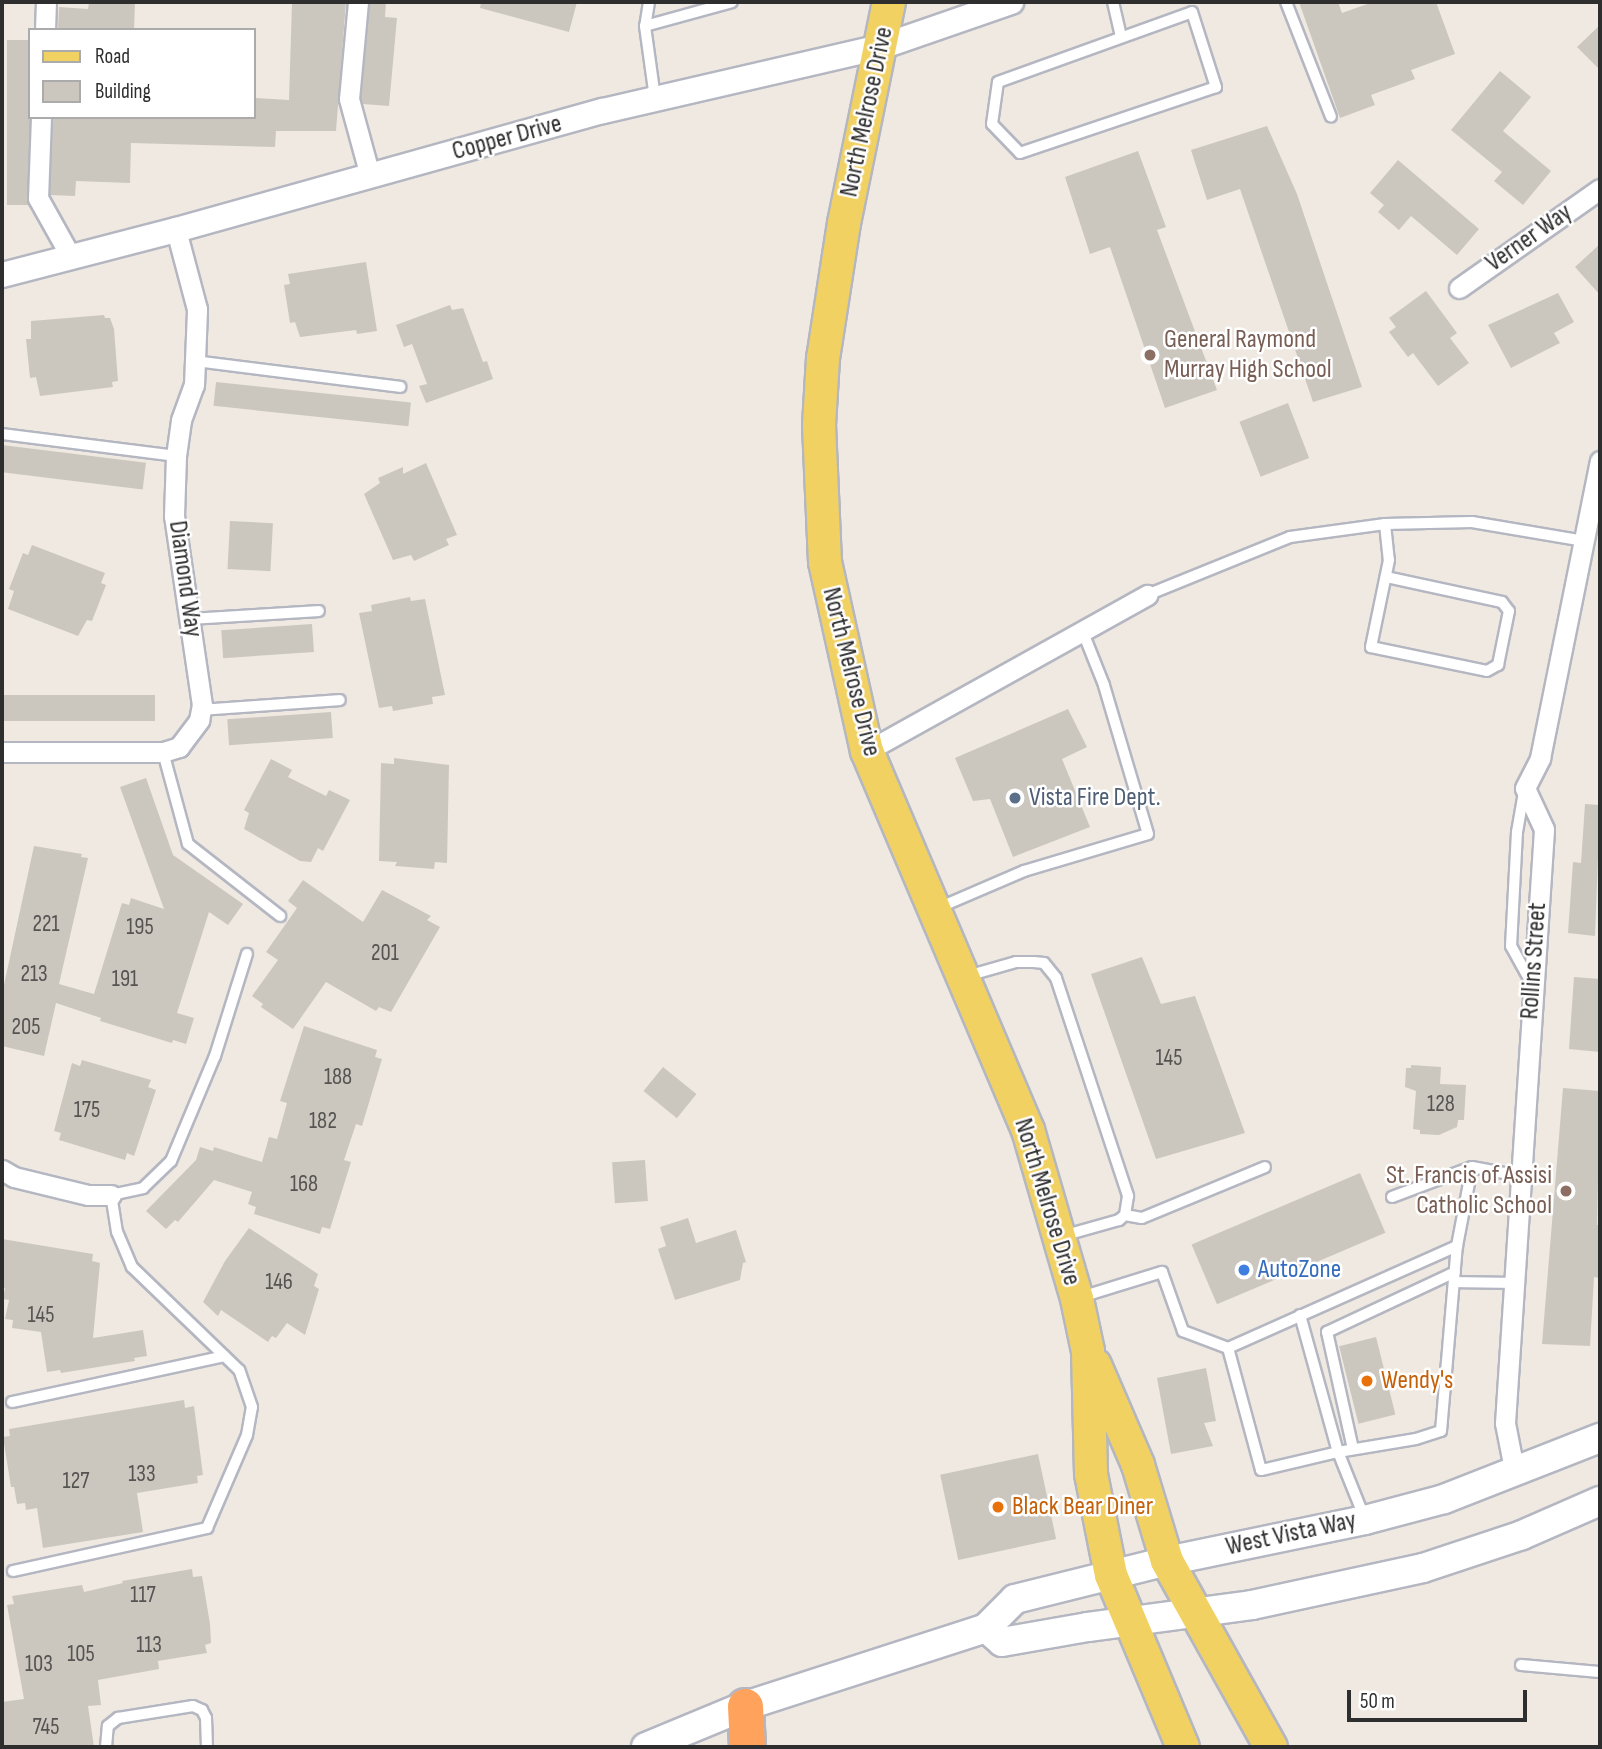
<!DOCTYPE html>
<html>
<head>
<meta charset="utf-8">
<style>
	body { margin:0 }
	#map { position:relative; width:1602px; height:1749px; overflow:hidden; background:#efe9e1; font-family:"Sofia Sans Condensed",sans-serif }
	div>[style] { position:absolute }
	.building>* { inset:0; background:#cbc7bf; transform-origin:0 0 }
	.roads { filter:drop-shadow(2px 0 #b4b7c1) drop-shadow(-2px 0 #b4b7c1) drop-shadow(0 2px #b4b7c1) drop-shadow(0 -2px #b4b7c1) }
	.service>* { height:10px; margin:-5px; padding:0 5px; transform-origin:5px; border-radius:5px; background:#fff }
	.minor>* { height:19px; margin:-9.5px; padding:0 9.5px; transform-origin:9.5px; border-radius:9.5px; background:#fff }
	.tertiary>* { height:24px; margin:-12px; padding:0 12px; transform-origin:12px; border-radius:12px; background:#fff }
	.secondary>* { height:28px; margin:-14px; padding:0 14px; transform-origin:14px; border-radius:14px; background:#fff }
	.primary>* { height:32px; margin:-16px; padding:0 16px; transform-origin:16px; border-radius:16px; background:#f2d163 }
	.motorway>* { height:35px; margin:-17.5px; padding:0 17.5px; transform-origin:17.5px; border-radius:17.5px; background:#ffa35c }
	.dots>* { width:19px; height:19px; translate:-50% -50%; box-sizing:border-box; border:4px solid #fff; border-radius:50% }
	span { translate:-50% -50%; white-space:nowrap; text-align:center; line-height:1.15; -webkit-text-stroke:5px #fff; paint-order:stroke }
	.number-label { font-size:23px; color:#555452 }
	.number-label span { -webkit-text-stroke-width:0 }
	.street-label { font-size:26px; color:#2e2e2e }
	.education-label { font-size:26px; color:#785e54 }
	.left { translate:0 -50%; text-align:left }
	.right { translate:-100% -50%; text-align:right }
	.service-label { font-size:26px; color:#4e5e75 }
	.shop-label { font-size:26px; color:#366cbe }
	.food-label { font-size:26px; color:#c56008 }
	.frame { position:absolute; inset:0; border:4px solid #2e2e2e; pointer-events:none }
	.legend { position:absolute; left:28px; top:28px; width:228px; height:91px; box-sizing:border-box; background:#fff; border:2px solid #ababab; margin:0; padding:9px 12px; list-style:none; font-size:21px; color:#2e2e2e }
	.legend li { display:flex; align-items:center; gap:14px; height:35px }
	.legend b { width:35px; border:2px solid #ababab }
	.scale { position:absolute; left:1347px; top:1690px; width:180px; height:32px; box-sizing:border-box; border:4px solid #2e2e2e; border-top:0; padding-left:9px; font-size:21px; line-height:24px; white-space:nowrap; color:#2e2e2e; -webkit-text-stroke:5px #fff; paint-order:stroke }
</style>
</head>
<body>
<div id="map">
	<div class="building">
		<div style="clip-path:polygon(89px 2px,135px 2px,134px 30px,58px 30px,59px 7px,88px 9px)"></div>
		<div style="clip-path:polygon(292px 2px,346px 2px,336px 131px,276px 131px,275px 147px,131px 143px,130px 183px,76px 181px,75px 196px,50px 195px,53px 117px,254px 117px,256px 98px,289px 100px)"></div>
		<div style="clip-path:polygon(370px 2px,386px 2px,385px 17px,397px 18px,389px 106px,363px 104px,361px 98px)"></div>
		<div style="clip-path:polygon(481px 2px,577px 2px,569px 32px,480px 8px)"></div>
		<div style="clip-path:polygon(1299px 2px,1338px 2px,1342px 13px,1373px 2px,1436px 2px,1455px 54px,1411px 70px,1415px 79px,1371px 95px,1375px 105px,1340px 118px)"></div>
		<div style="clip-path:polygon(1600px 25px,1600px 70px,1577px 47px)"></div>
		<div style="left:7px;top:40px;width:23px;height:165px"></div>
		<div style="clip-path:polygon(1500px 71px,1531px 97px,1503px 131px,1551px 171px,1523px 205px,1494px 181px,1502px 172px,1451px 130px)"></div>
		<div style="clip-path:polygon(1267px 126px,1297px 194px,1362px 387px,1313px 402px,1240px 189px,1207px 200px,1191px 150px)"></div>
		<div style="clip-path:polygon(1138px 151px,1166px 227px,1157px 230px,1217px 390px,1165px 408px,1110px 247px,1090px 254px,1065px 177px)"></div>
		<div style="clip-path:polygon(1398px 160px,1479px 229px,1457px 255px,1411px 216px,1399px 230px,1378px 212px,1384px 205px,1370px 193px)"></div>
		<div style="clip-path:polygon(1600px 244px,1600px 295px,1575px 267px)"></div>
		<div style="clip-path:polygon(366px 262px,377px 331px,357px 334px,356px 330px,300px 337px,295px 322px,290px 323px,284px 285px,290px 284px,288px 274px)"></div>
		<div style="clip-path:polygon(1426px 291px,1457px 333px,1450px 338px,1469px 363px,1438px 386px,1413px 353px,1408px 357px,1389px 332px,1396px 327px,1389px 318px)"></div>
		<div style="clip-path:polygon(1558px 293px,1574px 322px,1554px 333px,1560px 343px,1511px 368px,1488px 325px)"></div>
		<div style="clip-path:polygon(450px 305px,452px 310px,463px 308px,483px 362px,487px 361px,493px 379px,426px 403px,419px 386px,427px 384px,412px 344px,404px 347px,396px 325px)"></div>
		<div style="clip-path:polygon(104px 315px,105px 318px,110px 318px,114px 329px,118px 381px,112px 382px,113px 387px,40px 396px,36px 377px,30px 378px,26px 339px,31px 339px,31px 321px)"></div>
		<div style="left:216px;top:382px;width:196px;height:24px;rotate:6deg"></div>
		<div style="left:1288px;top:403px;width:59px;height:52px;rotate:69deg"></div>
		<div style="left:2px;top:445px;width:145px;height:27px;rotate:7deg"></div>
		<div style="clip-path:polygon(426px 463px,457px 535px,446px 539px,449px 545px,414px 561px,411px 555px,393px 560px,364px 494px,380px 483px,378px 478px,403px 467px,403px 474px)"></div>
		<div style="left:230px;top:521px;width:43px;height:48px;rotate:3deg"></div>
		<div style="clip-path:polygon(32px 545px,105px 573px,101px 583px,106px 585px,92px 621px,87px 620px,78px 636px,8px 609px,14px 591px,9px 589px,23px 553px,28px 555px)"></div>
		<div style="clip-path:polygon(410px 597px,411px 601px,425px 599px,445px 695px,432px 697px,433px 704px,393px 711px,392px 706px,379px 708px,359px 613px,372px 611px,371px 605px)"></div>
		<div style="left:312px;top:624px;width:28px;height:91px;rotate:86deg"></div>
		<div style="left:2px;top:695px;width:153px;height:26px"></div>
		<div style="clip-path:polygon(1068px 709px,1087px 747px,1062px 759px,1090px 827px,1013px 857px,990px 799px,973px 801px,955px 758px)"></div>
		<div style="left:331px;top:712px;width:26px;height:104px;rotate:86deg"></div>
		<div style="clip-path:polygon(394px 758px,449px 765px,447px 863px,435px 862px,434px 869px,395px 866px,397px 862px,379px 861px,381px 763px,394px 764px)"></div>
		<div style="clip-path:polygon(271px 759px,292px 770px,288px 777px,326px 796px,329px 790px,350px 800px,323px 851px,318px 848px,311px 862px,300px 861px,244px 829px,249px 813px,244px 810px)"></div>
		<div style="clip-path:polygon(146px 778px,173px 855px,243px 904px,228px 925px,209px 912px,177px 1013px,194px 1018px,186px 1044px,173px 1040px,172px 1043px,100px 1021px,101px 1018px,56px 1003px,44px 1056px,2px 1046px,2px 994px,34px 846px,82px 854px,81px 857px,88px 858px,59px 984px,94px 994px,122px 903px,129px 905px,131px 898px,164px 909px,120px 787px)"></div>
		<div style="clip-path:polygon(1585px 804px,1600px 805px,1595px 936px,1568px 933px,1573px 862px,1581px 863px)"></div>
		<div style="clip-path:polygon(303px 880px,363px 922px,382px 890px,431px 916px,427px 920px,440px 927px,391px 1012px,379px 1007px,376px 1011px,326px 982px,293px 1029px,261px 1007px,263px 1004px,252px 996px,278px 960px,266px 952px,297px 908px,288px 901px)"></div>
		<div style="clip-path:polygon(1142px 957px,1161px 1004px,1195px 996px,1245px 1133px,1156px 1159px,1091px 974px)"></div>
		<div style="clip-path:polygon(1574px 977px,1600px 979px,1600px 1052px,1569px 1049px)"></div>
		<div style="clip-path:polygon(304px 1026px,377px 1050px,375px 1057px,382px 1059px,362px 1126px,356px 1124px,344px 1160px,351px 1162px,330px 1229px,322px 1227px,320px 1234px,254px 1214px,256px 1207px,248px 1204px,252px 1192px,214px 1180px,178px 1222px,175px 1220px,166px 1229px,146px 1211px,196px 1160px,200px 1147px,213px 1151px,214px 1147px,262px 1162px,269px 1137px,277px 1139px,287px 1103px,280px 1101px)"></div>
		<div style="clip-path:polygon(82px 1060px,151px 1080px,148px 1087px,156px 1090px,134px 1156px,127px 1153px,125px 1160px,59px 1140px,61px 1133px,54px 1131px,72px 1063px,80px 1066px)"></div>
		<div style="clip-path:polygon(1411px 1065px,1441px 1067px,1440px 1084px,1466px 1085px,1464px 1120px,1458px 1120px,1457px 1127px,1439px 1135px,1420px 1134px,1420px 1130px,1413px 1129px,1416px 1091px,1405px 1087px,1406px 1068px,1411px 1068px)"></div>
		<div style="left:663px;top:1067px;width:43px;height:31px;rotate:39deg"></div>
		<div style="clip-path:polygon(1563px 1088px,1600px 1091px,1597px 1225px,1600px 1225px,1600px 1278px,1594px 1277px,1590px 1346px,1542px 1344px)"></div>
		<div style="left:645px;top:1160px;width:41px;height:33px;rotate:86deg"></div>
		<div style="left:1360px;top:1173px;width:65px;height:183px;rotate:67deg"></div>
		<div style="clip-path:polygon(688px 1218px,696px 1243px,736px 1230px,746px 1262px,743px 1263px,740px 1280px,675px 1300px,658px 1249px,666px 1246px,660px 1227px)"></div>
		<div style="clip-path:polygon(249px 1228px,318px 1274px,314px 1286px,319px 1289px,305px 1335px,287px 1323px,276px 1338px,272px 1336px,268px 1342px,221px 1310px,218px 1316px,203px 1302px,225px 1261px)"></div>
		<div style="clip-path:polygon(2px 1239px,93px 1254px,92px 1261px,100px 1263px,93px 1338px,143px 1330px,147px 1356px,134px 1358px,135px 1361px,61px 1373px,60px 1370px,47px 1372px,41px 1332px,12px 1328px,13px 1320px,5px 1319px,9px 1300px,3px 1299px,5px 1288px,2px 1288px)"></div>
		<div style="left:1376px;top:1337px;width:80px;height:38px;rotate:76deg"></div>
		<div style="clip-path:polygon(1206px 1368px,1216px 1421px,1204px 1423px,1213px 1446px,1171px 1454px,1157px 1378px)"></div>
		<div style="clip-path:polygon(184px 1400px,185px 1408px,194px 1406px,203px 1475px,197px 1476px,198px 1483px,137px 1493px,143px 1532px,43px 1548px,37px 1508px,26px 1510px,25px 1503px,17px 1504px,14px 1487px,11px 1487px,3px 1437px,10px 1436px,9px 1429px)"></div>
		<div style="left:1038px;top:1454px;width:87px;height:100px;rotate:78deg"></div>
		<div style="clip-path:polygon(192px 1569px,193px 1577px,202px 1576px,210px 1624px,211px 1643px,205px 1645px,207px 1653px,158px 1661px,159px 1669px,98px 1680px,101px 1705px,88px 1706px,94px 1747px,2px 1747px,2px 1702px,24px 1699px,7px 1605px,14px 1604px,12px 1596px,82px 1585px,84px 1592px,123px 1583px,122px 1581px)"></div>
	</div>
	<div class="roads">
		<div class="service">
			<div style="left:649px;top:2px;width:24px;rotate:99deg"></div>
			<div style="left:645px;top:26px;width:73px;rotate:82.1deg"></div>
			<div style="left:1113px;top:2px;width:35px;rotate:77deg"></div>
			<div style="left:1286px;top:2px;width:123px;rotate:68.6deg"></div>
			<div style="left:1192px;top:12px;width:79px;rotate:72.3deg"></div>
			<div style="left:1216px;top:87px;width:207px;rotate:161.4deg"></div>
			<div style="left:1020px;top:153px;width:40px;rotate:-134deg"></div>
			<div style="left:992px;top:124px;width:42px;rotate:-81.9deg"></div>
			<div style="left:998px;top:82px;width:206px;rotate:-19.8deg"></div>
			<div style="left:645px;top:26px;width:90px;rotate:-15.4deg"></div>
			<div style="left:195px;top:361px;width:207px;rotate:7.2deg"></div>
			<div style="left:2px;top:434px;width:175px;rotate:7.2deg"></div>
			<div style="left:1385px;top:524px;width:36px;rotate:84deg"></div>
			<div style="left:1389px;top:560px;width:89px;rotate:101.7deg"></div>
			<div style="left:1371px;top:647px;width:118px;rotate:11.7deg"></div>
			<div style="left:1487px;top:671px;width:13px;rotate:-29deg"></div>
			<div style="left:1498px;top:665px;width:55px;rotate:-78.5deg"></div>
			<div style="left:1509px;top:611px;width:11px;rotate:-128deg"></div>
			<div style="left:1502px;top:602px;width:119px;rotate:-167.8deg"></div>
			<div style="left:1147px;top:595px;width:154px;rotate:-22.1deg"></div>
			<div style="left:1290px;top:537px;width:96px;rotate:-7.8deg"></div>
			<div style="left:1385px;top:524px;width:87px;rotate:-1.3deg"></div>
			<div style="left:1472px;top:522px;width:114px;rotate:9.6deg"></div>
			<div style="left:191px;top:619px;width:128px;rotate:-3.6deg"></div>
			<div style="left:201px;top:710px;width:139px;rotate:-4.1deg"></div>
			<div style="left:163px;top:752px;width:95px;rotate:74.8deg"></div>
			<div style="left:188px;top:844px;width:117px;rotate:38deg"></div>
			<div style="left:1524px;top:792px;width:41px;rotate:99.9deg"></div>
			<div style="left:1517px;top:832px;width:114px;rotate:93deg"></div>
			<div style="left:1511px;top:946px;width:43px;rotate:61.1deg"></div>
			<div style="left:938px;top:908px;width:94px;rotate:-23.3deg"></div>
			<div style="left:1024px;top:871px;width:129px;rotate:-16.6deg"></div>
			<div style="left:1148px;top:834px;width:155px;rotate:-106.5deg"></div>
			<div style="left:1104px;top:685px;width:59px;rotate:-111.8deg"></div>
			<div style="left:967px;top:976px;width:51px;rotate:-15.9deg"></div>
			<div style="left:1016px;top:962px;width:18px"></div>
			<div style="left:1034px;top:962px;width:10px;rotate:6deg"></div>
			<div style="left:1044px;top:963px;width:19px;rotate:51deg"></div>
			<div style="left:1056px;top:978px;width:230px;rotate:71.7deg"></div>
			<div style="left:1128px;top:1196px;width:19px;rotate:99deg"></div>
			<div style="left:1125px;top:1215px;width:8px;rotate:140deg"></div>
			<div style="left:1119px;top:1220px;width:59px;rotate:164.3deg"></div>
			<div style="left:1392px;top:1197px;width:85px;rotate:-20.6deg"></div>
			<div style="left:1125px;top:1215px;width:17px;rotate:10deg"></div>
			<div style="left:1142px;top:1218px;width:133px;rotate:-22.5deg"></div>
			<div style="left:1454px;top:1282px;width:59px;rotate:1deg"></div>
			<div style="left:1081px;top:1297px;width:85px;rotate:-17.2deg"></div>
			<div style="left:1162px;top:1272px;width:63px;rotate:70.4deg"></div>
			<div style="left:1183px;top:1331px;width:48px;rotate:20.7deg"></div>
			<div style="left:1300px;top:1315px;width:142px;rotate:74.5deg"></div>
			<div style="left:1338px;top:1452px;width:79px;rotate:-9.5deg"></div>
			<div style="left:1416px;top:1439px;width:26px;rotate:-18deg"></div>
			<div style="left:1441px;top:1431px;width:186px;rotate:-85.1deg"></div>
			<div style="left:12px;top:1402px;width:217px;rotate:-12.2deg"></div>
			<div style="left:1353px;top:1449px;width:120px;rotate:-102.5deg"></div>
			<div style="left:1327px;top:1332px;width:141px;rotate:-25.1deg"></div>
			<div style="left:1365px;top:1519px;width:72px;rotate:-111.9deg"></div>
			<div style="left:1338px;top:1452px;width:79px;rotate:166.8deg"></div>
			<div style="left:1261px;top:1470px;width:126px;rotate:-105.1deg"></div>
			<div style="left:1228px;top:1348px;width:251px;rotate:-24deg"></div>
			<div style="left:1457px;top:1246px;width:80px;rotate:-79.2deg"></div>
			<div style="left:1472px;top:1167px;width:49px;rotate:10.6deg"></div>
			<div style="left:13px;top:1571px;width:199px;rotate:-12.5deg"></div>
			<div style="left:207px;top:1528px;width:101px;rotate:-66.7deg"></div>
			<div style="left:247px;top:1435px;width:28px;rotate:-80deg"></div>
			<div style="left:252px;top:1407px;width:39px;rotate:-109deg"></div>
			<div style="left:239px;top:1370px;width:149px;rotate:-136.1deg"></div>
			<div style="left:132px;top:1267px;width:38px;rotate:-113deg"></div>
			<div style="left:117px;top:1232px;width:37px;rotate:-99deg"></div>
			<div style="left:111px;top:1195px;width:33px;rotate:-12deg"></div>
			<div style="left:143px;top:1188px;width:39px;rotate:-44deg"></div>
			<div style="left:171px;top:1161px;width:114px;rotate:-67.3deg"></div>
			<div style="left:215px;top:1056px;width:107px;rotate:-72.6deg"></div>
			<div style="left:1521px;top:1665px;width:79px;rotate:5.1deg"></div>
			<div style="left:106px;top:1747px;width:21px;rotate:-85deg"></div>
			<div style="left:108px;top:1726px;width:13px;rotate:-39deg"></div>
			<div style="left:118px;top:1718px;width:76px;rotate:-9.1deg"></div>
			<div style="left:193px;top:1706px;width:10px;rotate:24deg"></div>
			<div style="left:202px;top:1710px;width:9px;rotate:63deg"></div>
			<div style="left:206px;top:1718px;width:29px;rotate:88deg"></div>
		</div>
		<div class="minor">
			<div style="left:358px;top:2px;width:97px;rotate:95.3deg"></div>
			<div style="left:349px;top:99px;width:80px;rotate:74.7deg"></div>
			<div style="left:45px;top:30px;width:28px;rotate:-88deg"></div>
			<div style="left:41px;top:117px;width:81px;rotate:92.1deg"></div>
			<div style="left:38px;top:198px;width:68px;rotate:60.8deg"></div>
			<div style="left:1459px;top:288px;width:172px;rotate:-35.1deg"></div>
			<div style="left:867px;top:751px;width:321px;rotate:-29.1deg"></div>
			<div style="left:2px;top:752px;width:161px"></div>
			<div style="left:163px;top:752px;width:17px;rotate:-17deg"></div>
			<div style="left:179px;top:747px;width:34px;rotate:-53deg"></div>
			<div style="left:199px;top:720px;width:15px;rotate:-79deg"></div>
			<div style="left:202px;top:705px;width:191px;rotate:-98.4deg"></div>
			<div style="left:174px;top:516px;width:60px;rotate:-88.1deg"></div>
			<div style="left:176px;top:456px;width:36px;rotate:-82deg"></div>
			<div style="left:181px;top:420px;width:37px;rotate:-70deg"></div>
			<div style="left:194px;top:385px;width:76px;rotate:-87.7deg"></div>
			<div style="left:197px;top:309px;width:82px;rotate:-104.9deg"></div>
			<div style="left:2px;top:1170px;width:14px;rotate:30deg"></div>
			<div style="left:14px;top:1177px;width:76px;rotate:13.7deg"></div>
			<div style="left:88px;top:1195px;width:23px"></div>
			<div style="left:1515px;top:1474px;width:52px;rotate:-101.1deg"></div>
			<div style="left:1505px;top:1423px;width:595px;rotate:-86.24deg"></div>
			<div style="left:1544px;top:829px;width:45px;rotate:-114.9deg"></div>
			<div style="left:1525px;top:788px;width:34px;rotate:-63deg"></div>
			<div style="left:1540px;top:758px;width:303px;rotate:-78.6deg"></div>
		</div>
		<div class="tertiary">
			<div style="left:2px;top:275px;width:180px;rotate:-14.5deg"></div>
			<div style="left:176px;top:230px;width:443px;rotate:-15.6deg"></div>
			<div style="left:603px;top:111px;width:285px;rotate:-13deg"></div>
			<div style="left:881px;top:47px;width:138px;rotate:-19.1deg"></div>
		</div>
		<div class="secondary">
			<div style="left:986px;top:1628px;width:21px;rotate:41deg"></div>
			<div style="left:1002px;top:1642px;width:87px;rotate:-9.9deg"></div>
			<div style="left:1088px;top:1627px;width:165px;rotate:-7.6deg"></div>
			<div style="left:1252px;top:1605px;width:175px;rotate:-12.2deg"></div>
			<div style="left:1423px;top:1568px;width:104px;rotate:-18.4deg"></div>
			<div style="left:1522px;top:1535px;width:85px;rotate:-23.6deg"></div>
			<div style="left:646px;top:1747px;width:107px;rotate:-22.5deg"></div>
			<div style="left:745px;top:1706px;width:253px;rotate:-17.9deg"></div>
			<div style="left:986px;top:1628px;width:41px;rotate:-45deg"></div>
			<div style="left:1015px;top:1599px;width:157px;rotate:-14deg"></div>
			<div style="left:1167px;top:1561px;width:202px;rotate:-11.7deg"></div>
			<div style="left:1365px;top:1520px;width:82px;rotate:-14.9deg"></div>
			<div style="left:1444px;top:1499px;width:168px;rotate:-21.4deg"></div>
		</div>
		<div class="primary">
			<div style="left:889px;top:2px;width:226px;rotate:101.5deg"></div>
			<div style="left:844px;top:223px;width:137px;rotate:98.8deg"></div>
			<div style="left:823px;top:358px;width:67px;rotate:93.4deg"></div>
			<div style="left:819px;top:425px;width:137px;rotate:87.5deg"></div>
			<div style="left:825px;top:562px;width:194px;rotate:77.5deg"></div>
			<div style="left:867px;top:751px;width:412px;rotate:67deg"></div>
			<div style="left:1028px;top:1130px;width:176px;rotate:73.8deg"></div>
			<div style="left:1077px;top:1299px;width:53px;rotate:78.1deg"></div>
			<div style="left:1088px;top:1351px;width:123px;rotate:88.6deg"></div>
			<div style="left:1091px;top:1474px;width:103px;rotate:78.8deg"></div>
			<div style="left:1111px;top:1575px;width:186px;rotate:67.3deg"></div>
			<div style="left:1095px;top:1365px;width:109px;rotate:66.7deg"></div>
			<div style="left:1138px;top:1465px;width:100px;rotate:73.2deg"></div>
			<div style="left:1167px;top:1561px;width:213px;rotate:60.8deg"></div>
		</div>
		<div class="motorway">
			<div style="left:745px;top:1706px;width:41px;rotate:87.2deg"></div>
		</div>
	</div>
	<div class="dots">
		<div style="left:1150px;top:355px;background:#8d6e63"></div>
		<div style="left:1015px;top:798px;background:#5c6f8a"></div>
		<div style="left:1566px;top:1191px;background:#8d6e63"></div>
		<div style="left:1244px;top:1270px;background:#3f7fe0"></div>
		<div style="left:1367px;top:1381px;background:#e8710a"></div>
		<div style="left:998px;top:1507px;background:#e8710a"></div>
	</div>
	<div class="number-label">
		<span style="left:46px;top:924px">221</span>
		<span style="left:140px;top:927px">195</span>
		<span style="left:385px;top:953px">201</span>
		<span style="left:34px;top:974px">213</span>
		<span style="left:125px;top:979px">191</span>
		<span style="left:26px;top:1027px">205</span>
		<span style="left:1169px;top:1058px">145</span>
		<span style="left:338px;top:1077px">188</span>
		<span style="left:1441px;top:1104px">128</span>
		<span style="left:87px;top:1110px">175</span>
		<span style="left:323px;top:1121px">182</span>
		<span style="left:304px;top:1184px">168</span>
		<span style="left:279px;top:1282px">146</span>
		<span style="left:41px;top:1315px">145</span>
		<span style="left:142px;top:1474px">133</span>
		<span style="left:76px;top:1481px">127</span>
		<span style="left:143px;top:1595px">117</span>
		<span style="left:149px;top:1645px">113</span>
		<span style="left:81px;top:1654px">105</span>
		<span style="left:39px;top:1664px">103</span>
		<span style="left:46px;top:1727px">745</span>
	</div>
	<div class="street-label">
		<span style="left:867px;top:112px;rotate:-78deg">North Melrose Drive</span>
		<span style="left:507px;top:138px;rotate:-15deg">Copper Drive</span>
		<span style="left:1529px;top:238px;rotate:-35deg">Verner Way</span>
		<span style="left:185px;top:579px;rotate:82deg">Diamond Way</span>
		<span style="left:851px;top:672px;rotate:76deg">North Melrose Drive</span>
		<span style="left:1534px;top:961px;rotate:-86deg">Rollins Street</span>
		<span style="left:1047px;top:1202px;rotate:73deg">North Melrose Drive</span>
		<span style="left:1291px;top:1534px;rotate:-12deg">West Vista Way</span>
	</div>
	<div class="education-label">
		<span class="left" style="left:1164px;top:355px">General Raymond<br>Murray High School</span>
		<span class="right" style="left:1552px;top:1191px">St. Francis of Assisi<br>Catholic School</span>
	</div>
	<div class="service-label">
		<span class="left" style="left:1029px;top:798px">Vista Fire Dept.</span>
	</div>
	<div class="shop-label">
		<span class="left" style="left:1258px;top:1270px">AutoZone</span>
	</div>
	<div class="food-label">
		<span class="left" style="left:1381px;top:1381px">Wendy's</span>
		<span class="left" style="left:1012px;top:1507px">Black Bear Diner</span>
	</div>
	<div class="frame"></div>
	<ul class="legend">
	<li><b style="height:9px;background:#f2d163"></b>Road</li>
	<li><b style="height:19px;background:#cbc7bf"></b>Building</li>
	</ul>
	<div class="scale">50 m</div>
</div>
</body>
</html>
